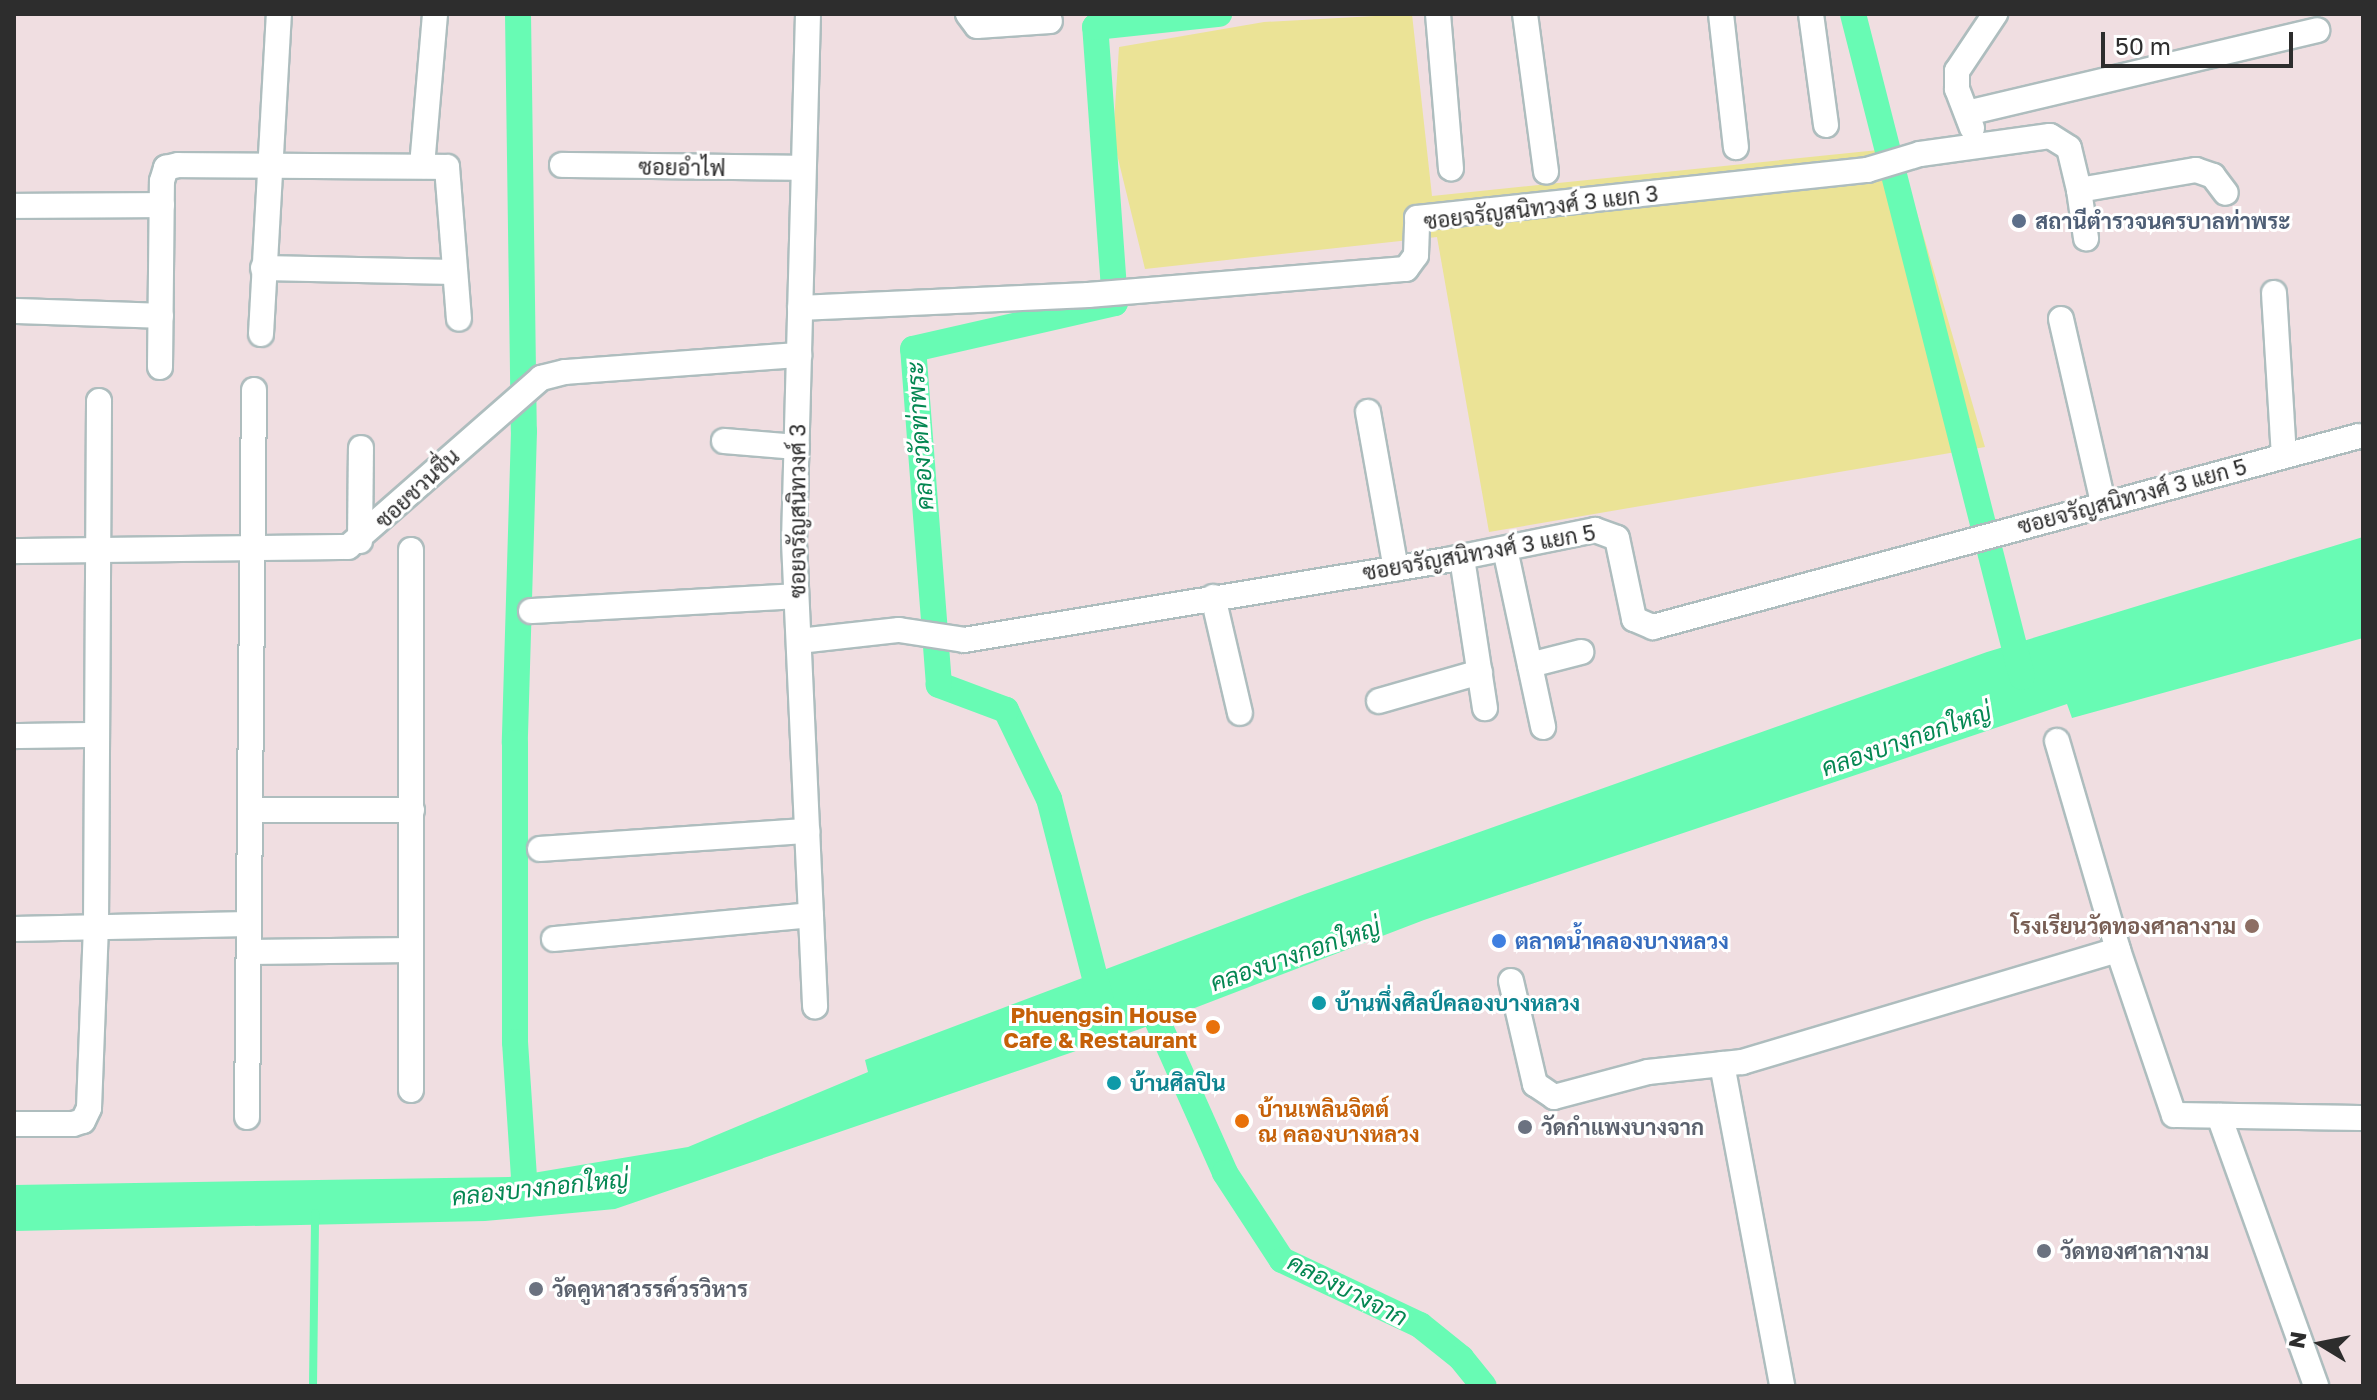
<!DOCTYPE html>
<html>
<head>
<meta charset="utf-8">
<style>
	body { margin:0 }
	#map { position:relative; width:2377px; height:1400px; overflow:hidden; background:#f0dee1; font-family:"Golos Text",Sarabun,sans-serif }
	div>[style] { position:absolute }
	.green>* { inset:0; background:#ebe396 }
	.water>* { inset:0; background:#68fbb4 }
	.stream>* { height:8px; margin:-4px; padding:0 4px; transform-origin:4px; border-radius:4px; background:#68fbb4 }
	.canal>* { height:26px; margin:-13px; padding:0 13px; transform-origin:13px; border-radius:13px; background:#68fbb4 }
	.roads { filter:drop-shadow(2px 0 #aebdbe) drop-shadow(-2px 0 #aebdbe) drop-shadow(0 2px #aebdbe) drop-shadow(0 -2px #aebdbe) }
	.street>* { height:24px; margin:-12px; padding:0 12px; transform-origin:12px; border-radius:12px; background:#fff }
	.dots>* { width:22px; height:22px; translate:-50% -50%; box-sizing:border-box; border:4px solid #fff; border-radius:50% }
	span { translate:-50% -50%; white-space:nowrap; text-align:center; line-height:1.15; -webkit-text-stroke:6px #fff; paint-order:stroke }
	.street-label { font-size:22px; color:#2d2d2d }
	.service-label { font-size:22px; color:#4e5e75; font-weight:700 }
	.left { translate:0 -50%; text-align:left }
	.education-label { font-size:22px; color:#785e54; font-weight:700 }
	.right { translate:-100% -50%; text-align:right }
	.shop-label { font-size:22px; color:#366cbe; font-weight:700 }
	.culture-label { font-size:22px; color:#0d838f; font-weight:700 }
	.food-label { font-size:22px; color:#c56008; font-weight:700 }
	.worship-label { font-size:22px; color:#5b616d; font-weight:700 }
	.water-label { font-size:24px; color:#048752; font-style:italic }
	.frame { position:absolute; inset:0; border:16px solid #2d2d2d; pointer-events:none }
	.north { position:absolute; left:2281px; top:1304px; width:80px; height:80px; -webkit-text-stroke:6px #fff; paint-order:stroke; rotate:280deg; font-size:22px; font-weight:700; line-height:32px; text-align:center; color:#2d2d2d }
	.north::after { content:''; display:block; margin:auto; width:28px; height:36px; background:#2d2d2d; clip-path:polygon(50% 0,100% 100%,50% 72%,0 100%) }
	.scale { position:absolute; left:2101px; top:32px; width:192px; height:36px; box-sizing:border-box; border:4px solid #2d2d2d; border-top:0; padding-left:10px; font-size:24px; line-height:28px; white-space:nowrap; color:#2d2d2d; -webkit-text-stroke:6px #fff; paint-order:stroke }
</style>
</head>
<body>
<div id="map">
	<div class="green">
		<div style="clip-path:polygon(1412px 14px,1432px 196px,1898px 148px,1985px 447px,1489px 532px,1437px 237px,1145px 269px,1113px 138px,1119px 47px,1264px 22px)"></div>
	</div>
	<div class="water">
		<div style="clip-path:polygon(2363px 537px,2363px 638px,2072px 718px,2067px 704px,1424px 920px,1140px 1029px,615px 1209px,485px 1221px,14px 1231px,14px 1185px,509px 1177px,688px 1147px,868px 1072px,865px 1060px,1305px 894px,1987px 652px)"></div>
	</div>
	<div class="stream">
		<div style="left:313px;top:1386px;width:173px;rotate:-89.3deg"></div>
	</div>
	<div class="canal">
		<div style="left:518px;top:14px;width:417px;rotate:89.2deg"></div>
		<div style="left:524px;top:431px;width:312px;rotate:91.7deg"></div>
		<div style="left:515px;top:743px;width:299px;rotate:90deg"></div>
		<div style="left:515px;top:1042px;width:151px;rotate:86.2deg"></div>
		<div style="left:1853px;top:14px;width:684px;rotate:75.7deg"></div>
		<div style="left:1149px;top:1002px;width:187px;rotate:66deg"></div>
		<div style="left:1225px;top:1173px;width:104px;rotate:56.8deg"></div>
		<div style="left:1282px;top:1260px;width:153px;rotate:25.2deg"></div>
		<div style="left:1420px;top:1325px;width:53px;rotate:38.8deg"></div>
		<div style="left:1461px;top:1358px;width:36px;rotate:51deg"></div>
		<div style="left:1103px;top:1009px;width:217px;rotate:-104.4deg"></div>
		<div style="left:1049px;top:799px;width:99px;rotate:-115.8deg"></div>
		<div style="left:1006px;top:710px;width:72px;rotate:-159.5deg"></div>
		<div style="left:939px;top:685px;width:337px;rotate:-94.4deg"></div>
		<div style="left:913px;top:349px;width:207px;rotate:-12.8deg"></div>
		<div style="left:1115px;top:303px;width:277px;rotate:-94.1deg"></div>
		<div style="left:1095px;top:27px;width:125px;rotate:-6deg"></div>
	</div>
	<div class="roads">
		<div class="street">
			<div style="left:808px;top:14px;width:528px;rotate:91.52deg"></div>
			<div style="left:794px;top:542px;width:465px;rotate:87.4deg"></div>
			<div style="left:968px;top:14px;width:15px;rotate:53deg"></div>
			<div style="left:977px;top:26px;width:73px;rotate:-3.9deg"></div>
			<div style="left:1438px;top:14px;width:155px;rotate:85.2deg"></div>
			<div style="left:1525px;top:14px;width:159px;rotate:82.4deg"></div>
			<div style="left:1721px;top:14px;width:134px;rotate:83.6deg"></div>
			<div style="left:1811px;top:14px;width:112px;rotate:82.3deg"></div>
			<div style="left:1967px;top:113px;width:360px;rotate:-13.3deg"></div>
			<div style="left:1972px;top:128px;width:42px;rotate:-111deg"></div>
			<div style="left:1957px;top:89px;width:18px;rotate:-90deg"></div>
			<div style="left:1957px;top:71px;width:69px;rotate:-56.3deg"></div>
			<div style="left:562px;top:165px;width:241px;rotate:0.7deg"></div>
			<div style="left:422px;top:166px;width:153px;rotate:-85.1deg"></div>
			<div style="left:2079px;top:190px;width:49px;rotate:81.7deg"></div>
			<div style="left:14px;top:206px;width:148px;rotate:-0.4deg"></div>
			<div style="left:263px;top:268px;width:191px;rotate:1.2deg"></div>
			<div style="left:2274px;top:293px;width:163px;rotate:86.5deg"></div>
			<div style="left:800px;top:308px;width:288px;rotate:-2.6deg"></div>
			<div style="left:1088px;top:295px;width:319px;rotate:-4.7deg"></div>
			<div style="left:1406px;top:269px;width:17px;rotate:-54deg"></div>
			<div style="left:1416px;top:255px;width:37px;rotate:-88deg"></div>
			<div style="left:1417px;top:218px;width:453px;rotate:-6.1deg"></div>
			<div style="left:1867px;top:170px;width:55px;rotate:-16.8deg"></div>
			<div style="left:1920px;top:154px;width:131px;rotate:-7.9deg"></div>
			<div style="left:2050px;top:136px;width:22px;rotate:32deg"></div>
			<div style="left:2069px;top:148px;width:43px;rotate:76.6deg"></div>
			<div style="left:2079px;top:190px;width:119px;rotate:-9.7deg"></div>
			<div style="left:2196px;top:170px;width:18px;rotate:19deg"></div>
			<div style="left:2213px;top:176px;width:21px;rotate:53deg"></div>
			<div style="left:14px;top:311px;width:147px;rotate:1.9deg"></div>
			<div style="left:2061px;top:319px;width:189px;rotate:77.1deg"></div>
			<div style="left:261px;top:334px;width:321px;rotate:-86.8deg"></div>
			<div style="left:160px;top:367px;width:186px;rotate:-89.4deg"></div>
			<div style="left:162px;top:181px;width:14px;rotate:-73deg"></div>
			<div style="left:166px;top:168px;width:12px;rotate:-14deg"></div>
			<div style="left:178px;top:165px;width:269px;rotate:0.4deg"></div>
			<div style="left:447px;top:167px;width:152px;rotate:85.5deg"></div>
			<div style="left:1368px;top:412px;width:159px;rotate:79.9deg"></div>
			<div style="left:724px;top:441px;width:73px;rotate:4.7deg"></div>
			<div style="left:360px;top:541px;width:93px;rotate:-89.4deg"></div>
			<div style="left:1505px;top:549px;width:182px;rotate:77.9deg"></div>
			<div style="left:411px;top:550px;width:540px;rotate:90deg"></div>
			<div style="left:14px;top:551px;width:334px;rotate:-0.7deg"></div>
			<div style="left:348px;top:547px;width:257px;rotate:-41.2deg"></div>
			<div style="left:541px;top:378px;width:25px;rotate:-14deg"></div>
			<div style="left:565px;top:372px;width:235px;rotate:-4.2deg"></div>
			<div style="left:1462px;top:558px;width:152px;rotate:81.3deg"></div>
			<div style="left:1213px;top:597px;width:119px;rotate:76.9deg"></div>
			<div style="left:531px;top:611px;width:265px;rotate:-3.2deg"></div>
			<div style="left:799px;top:641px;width:101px;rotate:-6.3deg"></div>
			<div style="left:899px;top:630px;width:66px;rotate:8.7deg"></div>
			<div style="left:964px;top:640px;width:490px;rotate:-9.4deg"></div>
			<div style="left:1447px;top:560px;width:151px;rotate:-11.5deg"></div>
			<div style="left:1595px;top:530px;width:23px;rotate:20deg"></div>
			<div style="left:1617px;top:538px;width:83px;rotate:78.1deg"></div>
			<div style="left:1634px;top:619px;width:21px;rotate:23deg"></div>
			<div style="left:1653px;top:627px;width:731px;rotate:-15.14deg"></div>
			<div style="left:1530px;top:665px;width:53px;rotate:-14.3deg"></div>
			<div style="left:1379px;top:701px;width:105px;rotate:-16deg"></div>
			<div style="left:14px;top:736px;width:81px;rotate:-0.7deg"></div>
			<div style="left:2057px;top:741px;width:218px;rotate:73.7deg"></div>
			<div style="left:250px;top:810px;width:162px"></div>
			<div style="left:540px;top:849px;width:268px;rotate:-3.9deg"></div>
			<div style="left:14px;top:929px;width:235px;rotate:-1.2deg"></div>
			<div style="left:554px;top:939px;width:258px;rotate:-5.3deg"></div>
			<div style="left:249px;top:952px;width:162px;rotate:-0.7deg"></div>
			<div style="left:1511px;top:981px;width:106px;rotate:76.9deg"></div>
			<div style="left:1535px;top:1084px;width:23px;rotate:34deg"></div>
			<div style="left:1554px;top:1097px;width:97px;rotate:-14.9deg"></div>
			<div style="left:1648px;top:1072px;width:95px;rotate:-6.1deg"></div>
			<div style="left:1742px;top:1062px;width:392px;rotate:-16.6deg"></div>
			<div style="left:2118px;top:950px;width:174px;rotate:71.3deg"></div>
			<div style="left:2174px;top:1115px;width:189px;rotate:0.9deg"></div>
			<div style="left:1722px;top:1064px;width:328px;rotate:79.4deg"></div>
			<div style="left:2219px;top:1116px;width:287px;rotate:70.2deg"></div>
			<div style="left:247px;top:1117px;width:727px;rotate:-89.45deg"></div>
			<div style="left:14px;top:1124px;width:59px"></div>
			<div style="left:73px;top:1124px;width:10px;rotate:-17deg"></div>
			<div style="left:83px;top:1121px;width:14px;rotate:-65deg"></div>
			<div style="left:89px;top:1108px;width:183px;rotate:-87.8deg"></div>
			<div style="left:96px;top:925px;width:524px;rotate:-89.67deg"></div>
		</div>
	</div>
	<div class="dots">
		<div style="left:2019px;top:221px;background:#5c6f8a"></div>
		<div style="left:2252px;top:926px;background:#8d6e63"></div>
		<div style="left:1499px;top:941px;background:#3f7fe0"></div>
		<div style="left:1319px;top:1003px;background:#0f9aa8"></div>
		<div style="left:1213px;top:1027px;background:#e8710a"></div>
		<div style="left:1114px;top:1083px;background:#0f9aa8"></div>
		<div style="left:1242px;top:1121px;background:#e8710a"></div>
		<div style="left:1525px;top:1127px;background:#6b7280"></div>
		<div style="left:2044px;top:1251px;background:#6b7280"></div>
		<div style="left:536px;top:1289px;background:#6b7280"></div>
	</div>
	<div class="street-label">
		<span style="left:682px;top:167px;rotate:1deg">ซอยอำไฟ</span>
		<span style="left:1541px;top:207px;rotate:-7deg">ซอยจรัญสนิทวงศ์ 3 แยก 3</span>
		<span style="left:417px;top:488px;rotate:-43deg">ซอยชวนชื่น</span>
		<span style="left:2132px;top:496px;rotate:-15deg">ซอยจรัญสนิทวงศ์ 3 แยก 5</span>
		<span style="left:797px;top:511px;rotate:-90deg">ซอยจรัญสนิทวงศ์ 3</span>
		<span style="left:1479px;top:552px;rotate:-10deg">ซอยจรัญสนิทวงศ์ 3 แยก 5</span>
	</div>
	<div class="service-label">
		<span class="left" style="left:2035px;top:221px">สถานีตำรวจนครบาลท่าพระ</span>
	</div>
	<div class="education-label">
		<span class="right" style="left:2236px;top:926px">โรงเรียนวัดทองศาลางาม</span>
	</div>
	<div class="shop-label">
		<span class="left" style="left:1515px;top:941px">ตลาดน้ำคลองบางหลวง</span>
	</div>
	<div class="culture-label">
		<span class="left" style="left:1335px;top:1003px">บ้านพึ่งศิลป์คลองบางหลวง</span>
		<span class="left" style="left:1130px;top:1083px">บ้านศิลปิน</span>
	</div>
	<div class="food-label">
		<span class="right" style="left:1197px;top:1027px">Phuengsin House<br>Cafe &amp; Restaurant</span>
		<span class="left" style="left:1258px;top:1121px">บ้านเพลินจิตต์<br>ณ คลองบางหลวง</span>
	</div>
	<div class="worship-label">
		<span class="left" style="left:1541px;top:1127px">วัดกำแพงบางจาก</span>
		<span class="left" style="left:2060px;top:1251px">วัดทองศาลางาม</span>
		<span class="left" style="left:552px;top:1289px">วัดคูหาสวรรค์วรวิหาร</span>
	</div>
	<div class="water-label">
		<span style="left:919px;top:436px;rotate:-94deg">คลองวัดท่าพระ</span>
		<span style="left:1906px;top:739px;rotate:-19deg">คลองบางกอกใหญ่</span>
		<span style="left:1295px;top:954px;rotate:-19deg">คลองบางกอกใหญ่</span>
		<span style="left:540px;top:1187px;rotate:-6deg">คลองบางกอกใหญ่</span>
		<span style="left:1348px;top:1289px;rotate:27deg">คลองบางจาก</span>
	</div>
	<div class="frame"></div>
	<div class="north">N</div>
	<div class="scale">50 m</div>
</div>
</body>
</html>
